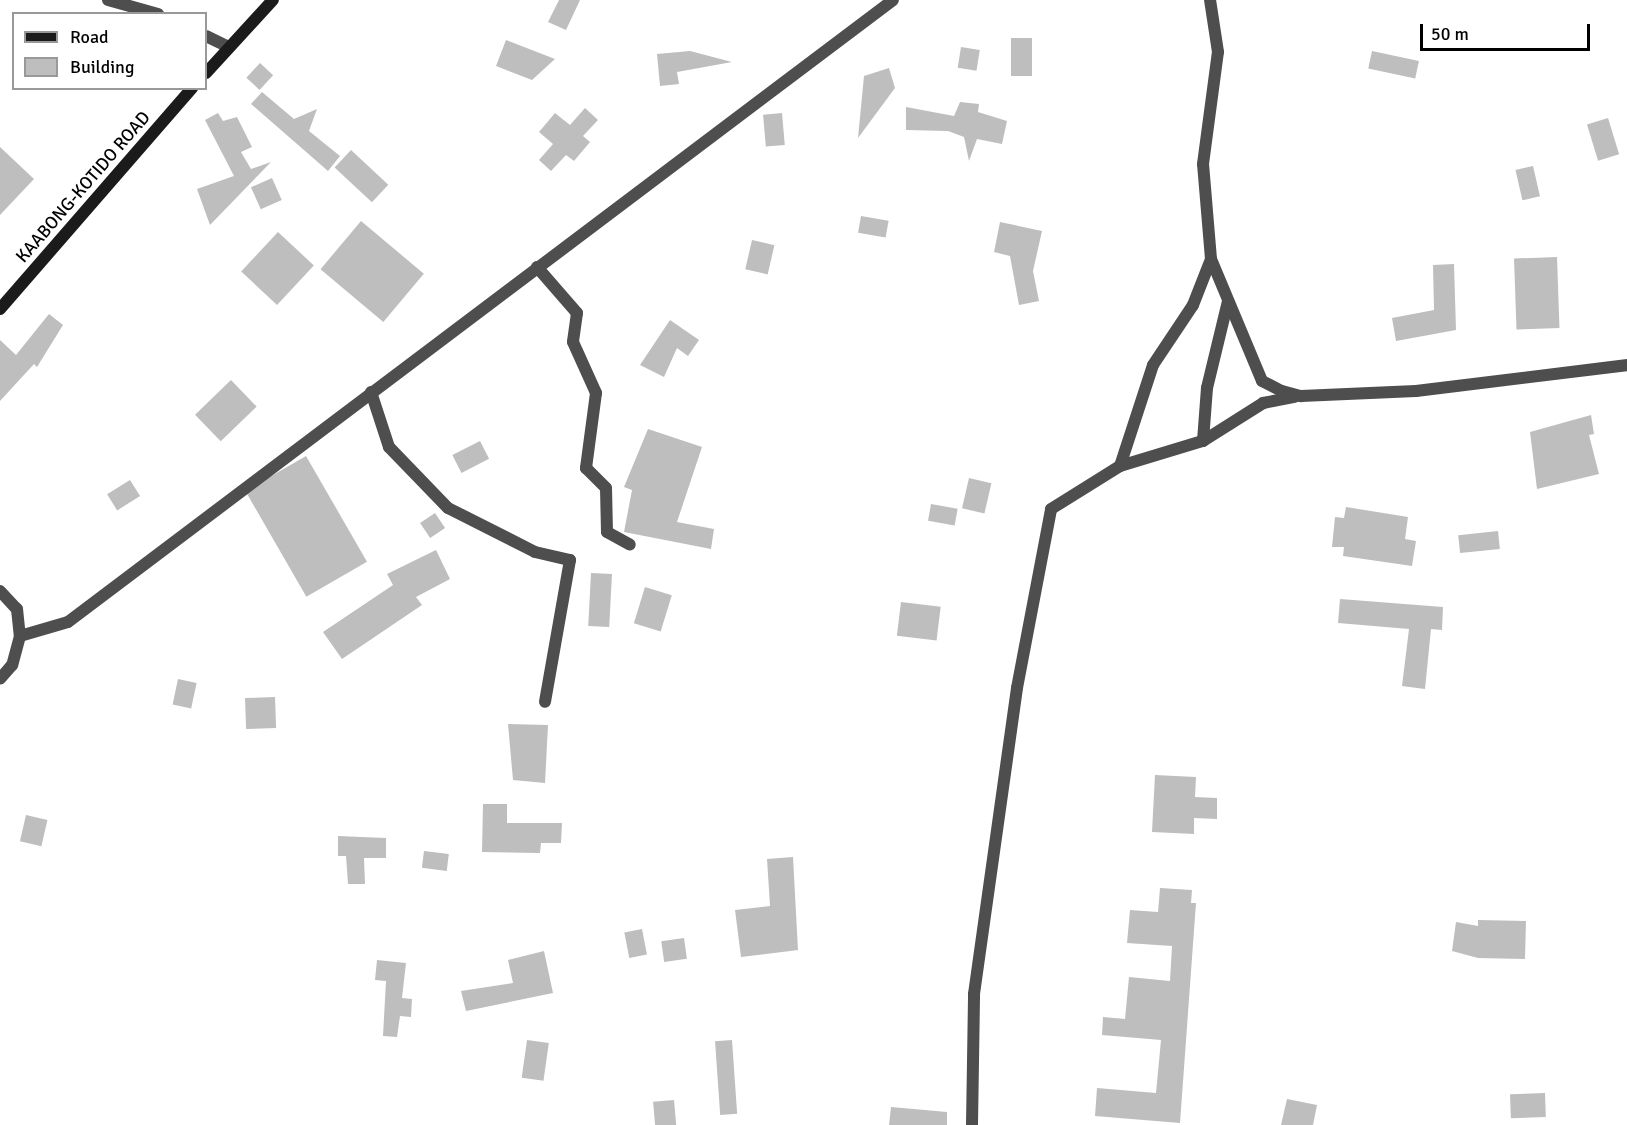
<!DOCTYPE html>
<html>
<head>
<meta charset="utf-8">
<style>
	body { margin:0 }
	#map { position:relative; width:1627px; height:1125px; overflow:hidden; background:#fff; font-family:Signika,sans-serif }
	div>[style] { position:absolute }
	.building>* { inset:0; background:#bebebe; transform-origin:0 0 }
	.street>* { height:12px; margin:-6px; padding:0 6px; transform-origin:6px; border-radius:6px; background:#4e4e4e }
	.secondary>* { height:12px; margin:-6px; padding:0 6px; transform-origin:6px; border-radius:6px; background:#1b1b1b }
	span { translate:-50% -50%; white-space:nowrap; text-align:center; line-height:1.15; -webkit-text-stroke:4.5px #fff; paint-order:stroke }
	.street-label { font-size:18px; color:#000 }
	.legend { position:absolute; left:12px; top:12px; width:195px; height:78px; box-sizing:border-box; background:#fff; border:2px solid #999; margin:0; padding:8px 10px; list-style:none; font-size:18px; color:#000 }
	.legend li { display:flex; align-items:center; gap:12px; height:30px }
	.legend b { width:30px; border:2px solid #999 }
	.scale { position:absolute; left:1420px; top:24px; width:170px; height:27px; box-sizing:border-box; border:3px solid #000; border-top:0; padding-left:8px; font-size:18px; line-height:21px; white-space:nowrap; color:#000; -webkit-text-stroke:4px #fff; paint-order:stroke }
</style>
</head>
<body>
<div id="map">
	<div class="building">
		<div style="clip-path:polygon(559px 0,580px 0,566px 30px,548px 22px)"></div>
		<div style="left:1011px;top:38px;width:21px;height:38px"></div>
		<div style="clip-path:polygon(506px 40px,555px 59px,532px 80px,496px 66px)"></div>
		<div style="left:961px;top:47px;width:19px;height:21px;rotate:9deg"></div>
		<div style="clip-path:polygon(690px 51px,732px 62px,677px 72px,679px 84px,660px 86px,657px 54px)"></div>
		<div style="left:1372px;top:51px;width:48px;height:18px;rotate:12deg"></div>
		<div style="left:260px;top:63px;width:18px;height:20px;rotate:43deg"></div>
		<div style="clip-path:polygon(889px 68px,895px 88px,858px 138px,864px 76px)"></div>
		<div style="clip-path:polygon(262px 92px,294px 119px,317px 109px,309px 131px,340px 156px,328px 171px,251px 104px)"></div>
		<div style="clip-path:polygon(960px 102px,979px 104px,978px 112px,1007px 121px,1002px 144px,977px 139px,969px 161px,964px 137px,948px 131px,906px 130px,906px 107px,954px 116px)"></div>
		<div style="clip-path:polygon(585px 108px,598px 120px,583px 136px,590px 142px,574px 161px,566px 155px,551px 171px,539px 160px,553px 144px,539px 132px,555px 113px,570px 125px)"></div>
		<div style="clip-path:polygon(218px 113px,223px 121px,237px 117px,252px 147px,241px 152px,251px 169px,271px 162px,210px 225px,197px 189px,234px 176px,205px 120px)"></div>
		<div style="left:782px;top:113px;width:32px;height:19px;rotate:85deg"></div>
		<div style="left:1608px;top:118px;width:38px;height:22px;rotate:73deg"></div>
		<div style="clip-path:polygon(0 147px,34px 179px,0 215px)"></div>
		<div style="left:351px;top:150px;width:51px;height:24px;rotate:43deg"></div>
		<div style="left:1533px;top:166px;width:31px;height:18px;rotate:77deg"></div>
		<div style="left:272px;top:178px;width:24px;height:23px;rotate:66deg"></div>
		<div style="left:861px;top:216px;width:28px;height:17px;rotate:10deg"></div>
		<div style="left:361px;top:221px;width:82px;height:63px;rotate:40deg"></div>
		<div style="clip-path:polygon(1000px 222px,1042px 231px,1033px 271px,1039px 301px,1019px 305px,1010px 256px,994px 252px)"></div>
		<div style="left:278px;top:232px;width:49px;height:54px;rotate:43deg"></div>
		<div style="left:752px;top:240px;width:23px;height:30px;rotate:13deg"></div>
		<div style="left:1557px;top:257px;width:71px;height:43px;rotate:88deg"></div>
		<div style="clip-path:polygon(1454px 264px,1456px 330px,1396px 341px,1392px 318px,1434px 310px,1433px 265px)"></div>
		<div style="clip-path:polygon(49px 314px,63px 325px,37px 367px,34px 364px,0 401px,0 340px,16px 355px)"></div>
		<div style="clip-path:polygon(670px 320px,699px 340px,688px 356px,677px 348px,664px 377px,640px 365px)"></div>
		<div style="left:231px;top:380px;width:37px;height:50px;rotate:46deg"></div>
		<div style="clip-path:polygon(1591px 415px,1594px 434px,1589px 435px,1599px 474px,1537px 489px,1530px 432px)"></div>
		<div style="clip-path:polygon(648px 429px,702px 447px,677px 522px,714px 529px,711px 549px,624px 532px,632px 490px,624px 487px)"></div>
		<div style="left:480px;top:441px;width:20px;height:31px;rotate:63deg"></div>
		<div style="left:306px;top:456px;width:122px;height:70px;rotate:60deg"></div>
		<div style="left:969px;top:478px;width:23px;height:31px;rotate:13deg"></div>
		<div style="left:130px;top:480px;width:19px;height:27px;rotate:58deg"></div>
		<div style="left:931px;top:504px;width:27px;height:17px;rotate:10deg"></div>
		<div style="clip-path:polygon(1346px 507px,1408px 517px,1405px 539px,1416px 541px,1412px 566px,1343px 556px,1344px 547px,1332px 547px,1335px 517px,1344px 518px)"></div>
		<div style="left:435px;top:513px;width:18px;height:18px;rotate:56deg"></div>
		<div style="left:1498px;top:531px;width:18px;height:40px;rotate:84deg"></div>
		<div style="clip-path:polygon(436px 550px,450px 579px,416px 597px,422px 605px,342px 659px,323px 632px,393px 585px,387px 574px)"></div>
		<div style="left:591px;top:573px;width:21px;height:53px;rotate:3deg"></div>
		<div style="left:645px;top:587px;width:28px;height:38px;rotate:17deg"></div>
		<div style="clip-path:polygon(1340px 599px,1443px 607px,1442px 630px,1431px 629px,1425px 689px,1402px 686px,1409px 629px,1338px 623px)"></div>
		<div style="left:901px;top:602px;width:40px;height:34px;rotate:7deg"></div>
		<div style="left:178px;top:679px;width:19px;height:26px;rotate:12deg"></div>
		<div style="left:275px;top:697px;width:31px;height:30px;rotate:88deg"></div>
		<div style="clip-path:polygon(508px 724px,548px 725px,545px 783px,513px 780px)"></div>
		<div style="clip-path:polygon(1155px 775px,1196px 777px,1195px 797px,1217px 798px,1217px 819px,1194px 818px,1194px 834px,1152px 832px)"></div>
		<div style="clip-path:polygon(483px 804px,507px 804px,507px 823px,562px 823px,561px 843px,541px 843px,540px 853px,482px 852px)"></div>
		<div style="left:26px;top:815px;width:22px;height:27px;rotate:13deg"></div>
		<div style="clip-path:polygon(338px 836px,386px 838px,386px 858px,364px 858px,365px 884px,348px 884px,346px 856px,338px 856px)"></div>
		<div style="left:424px;top:851px;width:25px;height:17px;rotate:7deg"></div>
		<div style="clip-path:polygon(793px 857px,798px 950px,741px 957px,735px 910px,770px 906px,767px 859px)"></div>
		<div style="clip-path:polygon(1160px 888px,1192px 890px,1191px 903px,1196px 903px,1180px 1123px,1095px 1116px,1097px 1088px,1156px 1093px,1161px 1040px,1102px 1035px,1103px 1017px,1125px 1019px,1129px 977px,1170px 981px,1172px 946px,1127px 943px,1130px 910px,1158px 912px)"></div>
		<div style="clip-path:polygon(1478px 920px,1526px 921px,1525px 959px,1478px 958px,1452px 951px,1456px 922px,1478px 926px)"></div>
		<div style="left:642px;top:929px;width:26px;height:18px;rotate:79deg"></div>
		<div style="left:684px;top:938px;width:21px;height:23px;rotate:82deg"></div>
		<div style="clip-path:polygon(544px 951px,553px 993px,466px 1011px,461px 991px,513px 983px,508px 960px)"></div>
		<div style="clip-path:polygon(377px 960px,406px 963px,402px 998px,412px 999px,411px 1017px,400px 1016px,397px 1037px,383px 1036px,386px 981px,375px 980px)"></div>
		<div style="left:527px;top:1040px;width:22px;height:38px;rotate:8deg"></div>
		<div style="left:732px;top:1040px;width:74px;height:17px;rotate:86deg"></div>
		<div style="left:1545px;top:1093px;width:24px;height:35px;rotate:88deg"></div>
		<div style="clip-path:polygon(1287px 1099px,1317px 1105px,1313px 1125px,1281px 1125px)"></div>
		<div style="left:674px;top:1100px;width:25px;height:21px;rotate:85deg"></div>
		<div style="clip-path:polygon(891px 1107px,947px 1112px,947px 1125px,889px 1125px)"></div>
	</div>
	<div class="street">
		<div style="left:108px;top:0;width:52px;rotate:15.6deg"></div>
		<div style="left:206px;top:36px;width:25px;rotate:26deg"></div>
		<div style="left:1211px;top:259px;width:132px;rotate:67.3deg"></div>
		<div style="left:1262px;top:381px;width:22px;rotate:27deg"></div>
		<div style="left:1282px;top:391px;width:20px;rotate:15deg"></div>
		<div style="left:1301px;top:396px;width:115px;rotate:-2.5deg"></div>
		<div style="left:1416px;top:391px;width:213px;rotate:-7deg"></div>
		<div style="left:537px;top:267px;width:61px;rotate:49deg"></div>
		<div style="left:577px;top:313px;width:29px;rotate:98deg"></div>
		<div style="left:573px;top:342px;width:56px;rotate:65.7deg"></div>
		<div style="left:596px;top:393px;width:76px;rotate:97.6deg"></div>
		<div style="left:586px;top:468px;width:28px;rotate:45deg"></div>
		<div style="left:606px;top:488px;width:44px;rotate:88.7deg"></div>
		<div style="left:607px;top:532px;width:26px;rotate:29deg"></div>
		<div style="left:371px;top:392px;width:58px;rotate:71.9deg"></div>
		<div style="left:389px;top:447px;width:85px;rotate:46deg"></div>
		<div style="left:448px;top:508px;width:97px;rotate:26.8deg"></div>
		<div style="left:535px;top:552px;width:36px;rotate:13deg"></div>
		<div style="left:570px;top:560px;width:144px;rotate:100deg"></div>
		<div style="left:1203px;top:441px;width:53px;rotate:-85.7deg"></div>
		<div style="left:1207px;top:388px;width:89px;rotate:-76.4deg"></div>
		<div style="left:1120px;top:466px;width:87px;rotate:-16.8deg"></div>
		<div style="left:1203px;top:441px;width:71px;rotate:-32.3deg"></div>
		<div style="left:1263px;top:403px;width:32px;rotate:-11deg"></div>
		<div style="left:0;top:591px;width:25px;rotate:47deg"></div>
		<div style="left:17px;top:609px;width:27px;rotate:84deg"></div>
		<div style="left:20px;top:636px;width:30px;rotate:105deg"></div>
		<div style="left:12px;top:665px;width:18px;rotate:131deg"></div>
		<div style="left:20px;top:636px;width:50px;rotate:-16.3deg"></div>
		<div style="left:68px;top:622px;width:1033px;rotate:-37.01deg"></div>
		<div style="left:972px;top:1125px;width:131px;rotate:-89.1deg"></div>
		<div style="left:974px;top:994px;width:309px;rotate:-82deg"></div>
		<div style="left:1017px;top:688px;width:182px;rotate:-79.2deg"></div>
		<div style="left:1051px;top:509px;width:81px;rotate:-31.9deg"></div>
		<div style="left:1120px;top:466px;width:106px;rotate:-71.9deg"></div>
		<div style="left:1153px;top:365px;width:72px;rotate:-56.3deg"></div>
		<div style="left:1193px;top:305px;width:49px;rotate:-68.6deg"></div>
		<div style="left:1211px;top:259px;width:95px;rotate:-94.8deg"></div>
		<div style="left:1203px;top:164px;width:113px;rotate:-82.4deg"></div>
		<div style="left:1218px;top:52px;width:53px;rotate:-98.7deg"></div>
	</div>
	<div class="secondary">
		<div style="left:206px;top:73px;width:99px;rotate:-47.5deg"></div>
		<div style="left:0;top:309px;width:293px;rotate:-49deg"></div>
	</div>
	<div class="street-label">
		<span style="left:83px;top:187px;rotate:-49deg">KAABONG-KOTIDO ROAD</span>
	</div>
	<ul class="legend">
	<li><b style="height:8px;background:#1b1b1b"></b>Road</li>
	<li><b style="height:16px;background:#bebebe"></b>Building</li>
	</ul>
	<div class="scale">50 m</div>
</div>
</body>
</html>
